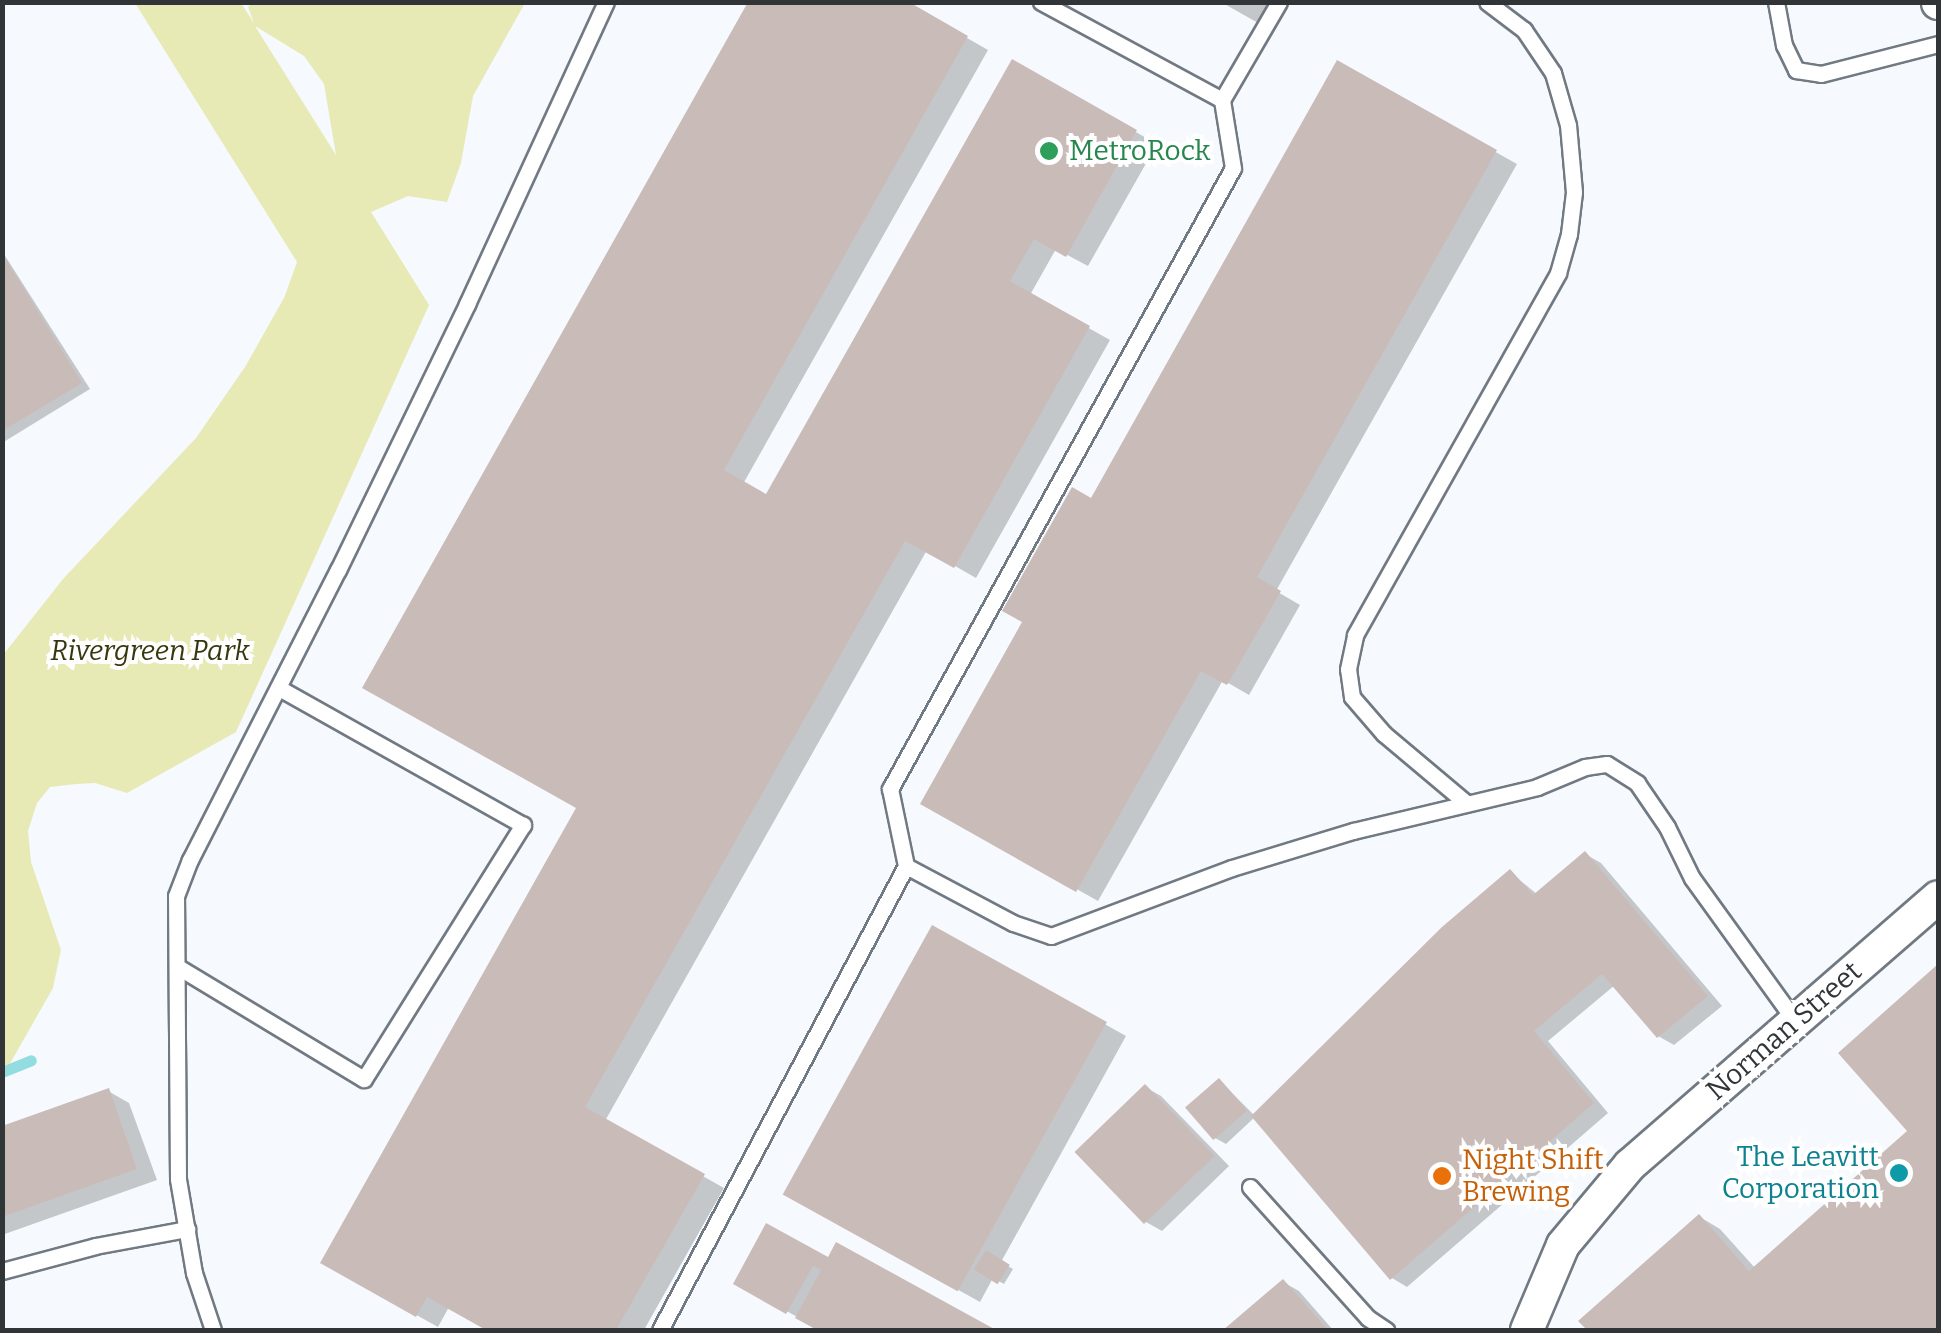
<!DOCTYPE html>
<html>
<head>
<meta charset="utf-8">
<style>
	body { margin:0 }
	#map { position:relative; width:1941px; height:1333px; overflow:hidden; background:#f6f9fd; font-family:Bitter,serif }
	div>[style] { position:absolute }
	.green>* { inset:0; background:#e8eab6 }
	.shadow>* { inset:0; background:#0003 }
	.stream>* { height:11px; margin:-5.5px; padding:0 5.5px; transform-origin:5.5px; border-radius:5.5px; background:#93dcdf }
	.building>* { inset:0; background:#c9bbb8; transform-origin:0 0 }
	.roads { filter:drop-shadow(2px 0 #717982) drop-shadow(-2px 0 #717982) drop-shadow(0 2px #717982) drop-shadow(0 -2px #717982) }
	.lane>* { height:15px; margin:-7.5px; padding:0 7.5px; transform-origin:7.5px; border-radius:7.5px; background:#fff }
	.street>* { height:32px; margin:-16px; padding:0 16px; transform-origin:16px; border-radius:16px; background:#fff }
	.dots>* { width:28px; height:28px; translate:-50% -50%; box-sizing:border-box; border:5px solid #fff; border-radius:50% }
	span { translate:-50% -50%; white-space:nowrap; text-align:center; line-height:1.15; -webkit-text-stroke:8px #fff; paint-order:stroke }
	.leisure-label { font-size:28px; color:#27864d }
	.left { translate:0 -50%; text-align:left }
	.park-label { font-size:28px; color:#38380e; font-style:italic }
	.street-label { font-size:28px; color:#313538 }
	.culture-label { font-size:28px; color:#0d838f }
	.right { translate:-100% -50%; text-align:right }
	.food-label { font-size:28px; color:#c56008 }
	.frame { position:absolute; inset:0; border:5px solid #313538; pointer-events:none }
</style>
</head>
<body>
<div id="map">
	<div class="green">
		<div style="clip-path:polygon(evenodd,135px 3px,241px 3px,254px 23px,248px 7px,251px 3px,525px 3px,473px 96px,461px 163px,447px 202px,408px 196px,371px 212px,429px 305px,236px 732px,127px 793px,95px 783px,76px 784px,50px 787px,37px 803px,28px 831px,31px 862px,61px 950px,53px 988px,8px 1067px,3px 1069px,3px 655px,63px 579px,196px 438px,245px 367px,284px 298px,297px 262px,135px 3px,255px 26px,304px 56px,324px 84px,336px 155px,255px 26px)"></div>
	</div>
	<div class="shadow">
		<div style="clip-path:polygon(904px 2px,988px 50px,743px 484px,767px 497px,1012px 62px,1157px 144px,1088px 266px,1056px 249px,1030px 295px,1110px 340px,976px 578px,927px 550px,605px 1121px,724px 1188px,644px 1330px,490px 1330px,449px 1307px,438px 1327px,323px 1263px,580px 807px)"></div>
		<div style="clip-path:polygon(1221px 2px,1270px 2px,1258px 23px)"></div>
		<div style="clip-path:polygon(1338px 64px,1517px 164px,1276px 591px,1300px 605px,1249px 695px,1223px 680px,1098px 901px,923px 803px)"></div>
		<div style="clip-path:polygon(2px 251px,90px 389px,2px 443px)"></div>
		<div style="clip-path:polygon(1585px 854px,1601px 863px,1722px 1006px,1674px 1045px,1658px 1036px,1615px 985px,1548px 1041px,1608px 1113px,1407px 1287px,1392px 1278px,1255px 1117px,1226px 1144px,1215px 1138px,1220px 1081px,1255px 1116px,1510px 872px,1538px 895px)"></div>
		<div style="clip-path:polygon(933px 928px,1126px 1036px,1001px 1262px,1013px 1269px,1004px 1284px,993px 1278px,980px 1302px,786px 1194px)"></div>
		<div style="clip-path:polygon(1938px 968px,1938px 1330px,1590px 1330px,1582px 1321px,1700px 1217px,1720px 1229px,1755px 1268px,1910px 1131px,1842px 1053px)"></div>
		<div style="clip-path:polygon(1145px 1087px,1161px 1096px,1229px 1166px,1162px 1231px,1146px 1222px)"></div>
		<div style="clip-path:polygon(108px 1091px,129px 1103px,157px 1180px,2px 1235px,2px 1129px)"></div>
		<div style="clip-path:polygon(837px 1246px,991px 1330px,821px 1330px,736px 1283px,829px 1260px)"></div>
		<div style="clip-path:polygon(1283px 1282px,1299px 1291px,1333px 1330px,1230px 1330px)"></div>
	</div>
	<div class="stream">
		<div style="left:2px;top:1072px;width:31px;rotate:-22deg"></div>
	</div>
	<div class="building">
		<div style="clip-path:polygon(748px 2px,909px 2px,968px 36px,724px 470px,766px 494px,1012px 59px,1137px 130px,1066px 257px,1034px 239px,1010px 281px,1090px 326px,954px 568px,905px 541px,585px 1107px,705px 1174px,616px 1330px,486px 1330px,427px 1297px,416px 1317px,320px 1263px,576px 808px,362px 688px)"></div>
		<div style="clip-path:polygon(1337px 60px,1497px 150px,1257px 577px,1281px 591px,1227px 685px,1201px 671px,1076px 892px,920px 804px,1022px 622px,1002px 611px,1072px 487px,1091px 498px)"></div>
		<div style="clip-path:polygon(2px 253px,82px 383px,2px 431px)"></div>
		<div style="clip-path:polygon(1585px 851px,1708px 996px,1657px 1038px,1602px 974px,1534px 1031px,1594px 1103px,1390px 1280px,1251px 1116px,1442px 927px,1510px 869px,1533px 895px)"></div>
		<div style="left:932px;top:925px;width:200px;height:308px;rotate:29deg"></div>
		<div style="clip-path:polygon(1938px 964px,1938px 1330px,1587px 1330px,1578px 1321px,1699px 1214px,1749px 1271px,1907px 1131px,1838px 1053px)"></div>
		<div style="left:1219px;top:1078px;width:43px;height:45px;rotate:49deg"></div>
		<div style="left:1145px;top:1084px;width:100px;height:98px;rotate:46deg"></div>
		<div style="clip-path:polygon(109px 1088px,137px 1169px,2px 1217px,2px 1126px)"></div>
		<div style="clip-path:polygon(766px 1223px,828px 1257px,836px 1242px,996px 1330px,817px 1330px,795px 1318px,821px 1270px,813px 1266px,786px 1314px,733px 1284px)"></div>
		<div style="left:986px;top:1250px;width:28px;height:23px;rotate:32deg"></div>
		<div style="clip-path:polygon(1283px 1279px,1328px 1330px,1223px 1330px)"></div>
	</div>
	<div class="roads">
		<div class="lane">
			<div style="left:1041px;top:2px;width:206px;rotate:28.4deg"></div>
			<div style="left:1222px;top:100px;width:113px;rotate:-59.8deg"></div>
			<div style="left:1776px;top:2px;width:44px;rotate:79.5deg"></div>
			<div style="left:1784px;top:45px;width:28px;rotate:64deg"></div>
			<div style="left:1796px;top:70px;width:25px;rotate:9deg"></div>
			<div style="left:1821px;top:74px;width:121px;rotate:-14.4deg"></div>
			<div style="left:1465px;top:802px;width:106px;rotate:-140deg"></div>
			<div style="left:1384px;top:734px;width:49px;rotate:-130.9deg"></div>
			<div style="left:1352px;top:697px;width:28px;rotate:-98deg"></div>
			<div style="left:1348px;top:669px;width:35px;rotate:-78deg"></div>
			<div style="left:1355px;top:635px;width:415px;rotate:-60.7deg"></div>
			<div style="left:1558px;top:273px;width:41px;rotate:-74.2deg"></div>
			<div style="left:1569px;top:234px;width:42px;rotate:-83.2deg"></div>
			<div style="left:1574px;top:192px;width:67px;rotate:-95.1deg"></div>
			<div style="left:1568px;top:125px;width:54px;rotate:-106.1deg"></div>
			<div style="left:1553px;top:73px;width:52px;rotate:-124deg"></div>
			<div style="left:1524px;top:30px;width:46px;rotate:-142.9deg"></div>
			<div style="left:906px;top:866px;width:79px;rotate:-101.7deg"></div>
			<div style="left:890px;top:789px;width:709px;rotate:-61.09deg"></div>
			<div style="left:1233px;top:168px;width:69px;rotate:-99.2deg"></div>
			<div style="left:178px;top:967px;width:217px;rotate:31.1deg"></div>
			<div style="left:364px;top:1079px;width:300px;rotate:-58deg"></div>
			<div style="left:523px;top:825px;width:280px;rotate:-150.7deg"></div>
			<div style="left:1250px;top:1187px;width:176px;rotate:48deg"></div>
			<div style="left:1368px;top:1318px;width:22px;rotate:34deg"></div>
			<div style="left:2px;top:1271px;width:96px;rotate:-15deg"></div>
			<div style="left:95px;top:1246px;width:94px;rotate:-10.5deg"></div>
			<div style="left:213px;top:1330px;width:60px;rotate:-108.4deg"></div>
			<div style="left:194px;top:1273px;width:95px;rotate:-99.7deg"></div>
			<div style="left:178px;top:1179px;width:283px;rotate:-90.4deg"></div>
			<div style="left:176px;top:896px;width:39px;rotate:-69deg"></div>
			<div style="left:190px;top:860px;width:326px;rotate:-63deg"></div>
			<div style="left:338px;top:570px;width:296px;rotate:-64.1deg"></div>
			<div style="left:467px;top:304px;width:332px;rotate:-65.3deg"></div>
			<div style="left:660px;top:1330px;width:525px;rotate:-62.07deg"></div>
			<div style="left:906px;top:866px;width:121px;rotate:28deg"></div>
			<div style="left:1013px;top:923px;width:40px;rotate:18.9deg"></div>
			<div style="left:1051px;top:936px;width:193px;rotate:-20.6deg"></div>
			<div style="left:1232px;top:868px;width:127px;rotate:-17deg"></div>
			<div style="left:1353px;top:831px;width:189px;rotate:-13.4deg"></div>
			<div style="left:1537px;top:787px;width:52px;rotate:-22.6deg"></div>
			<div style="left:1585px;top:767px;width:22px;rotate:-8deg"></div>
			<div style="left:1607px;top:764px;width:36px;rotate:32deg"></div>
			<div style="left:1637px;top:783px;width:53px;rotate:55.7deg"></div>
			<div style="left:1667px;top:827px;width:57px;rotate:63.9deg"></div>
			<div style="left:1692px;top:878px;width:176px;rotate:54.2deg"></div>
		</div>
		<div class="street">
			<div style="left:1938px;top:2px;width:1px;rotate:90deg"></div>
			<div style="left:1527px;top:1330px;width:92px;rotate:-67deg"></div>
			<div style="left:1563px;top:1245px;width:104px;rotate:-50.1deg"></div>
			<div style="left:1630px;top:1165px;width:408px;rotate:-41deg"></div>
		</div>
	</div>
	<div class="dots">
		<div style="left:1049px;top:151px;background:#2e9e5b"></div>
		<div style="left:1899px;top:1173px;background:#0f9aa8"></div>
		<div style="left:1442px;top:1176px;background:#e8710a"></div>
	</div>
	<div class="leisure-label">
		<span class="left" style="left:1069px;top:151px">MetroRock</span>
	</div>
	<div class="park-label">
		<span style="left:150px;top:651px">Rivergreen Park</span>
	</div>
	<div class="street-label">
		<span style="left:1784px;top:1031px;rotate:-41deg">Norman Street</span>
	</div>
	<div class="culture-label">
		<span class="right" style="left:1879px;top:1173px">The Leavitt<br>Corporation</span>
	</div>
	<div class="food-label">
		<span class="left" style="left:1462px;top:1176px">Night Shift<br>Brewing</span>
	</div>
	<div class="frame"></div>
</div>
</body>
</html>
